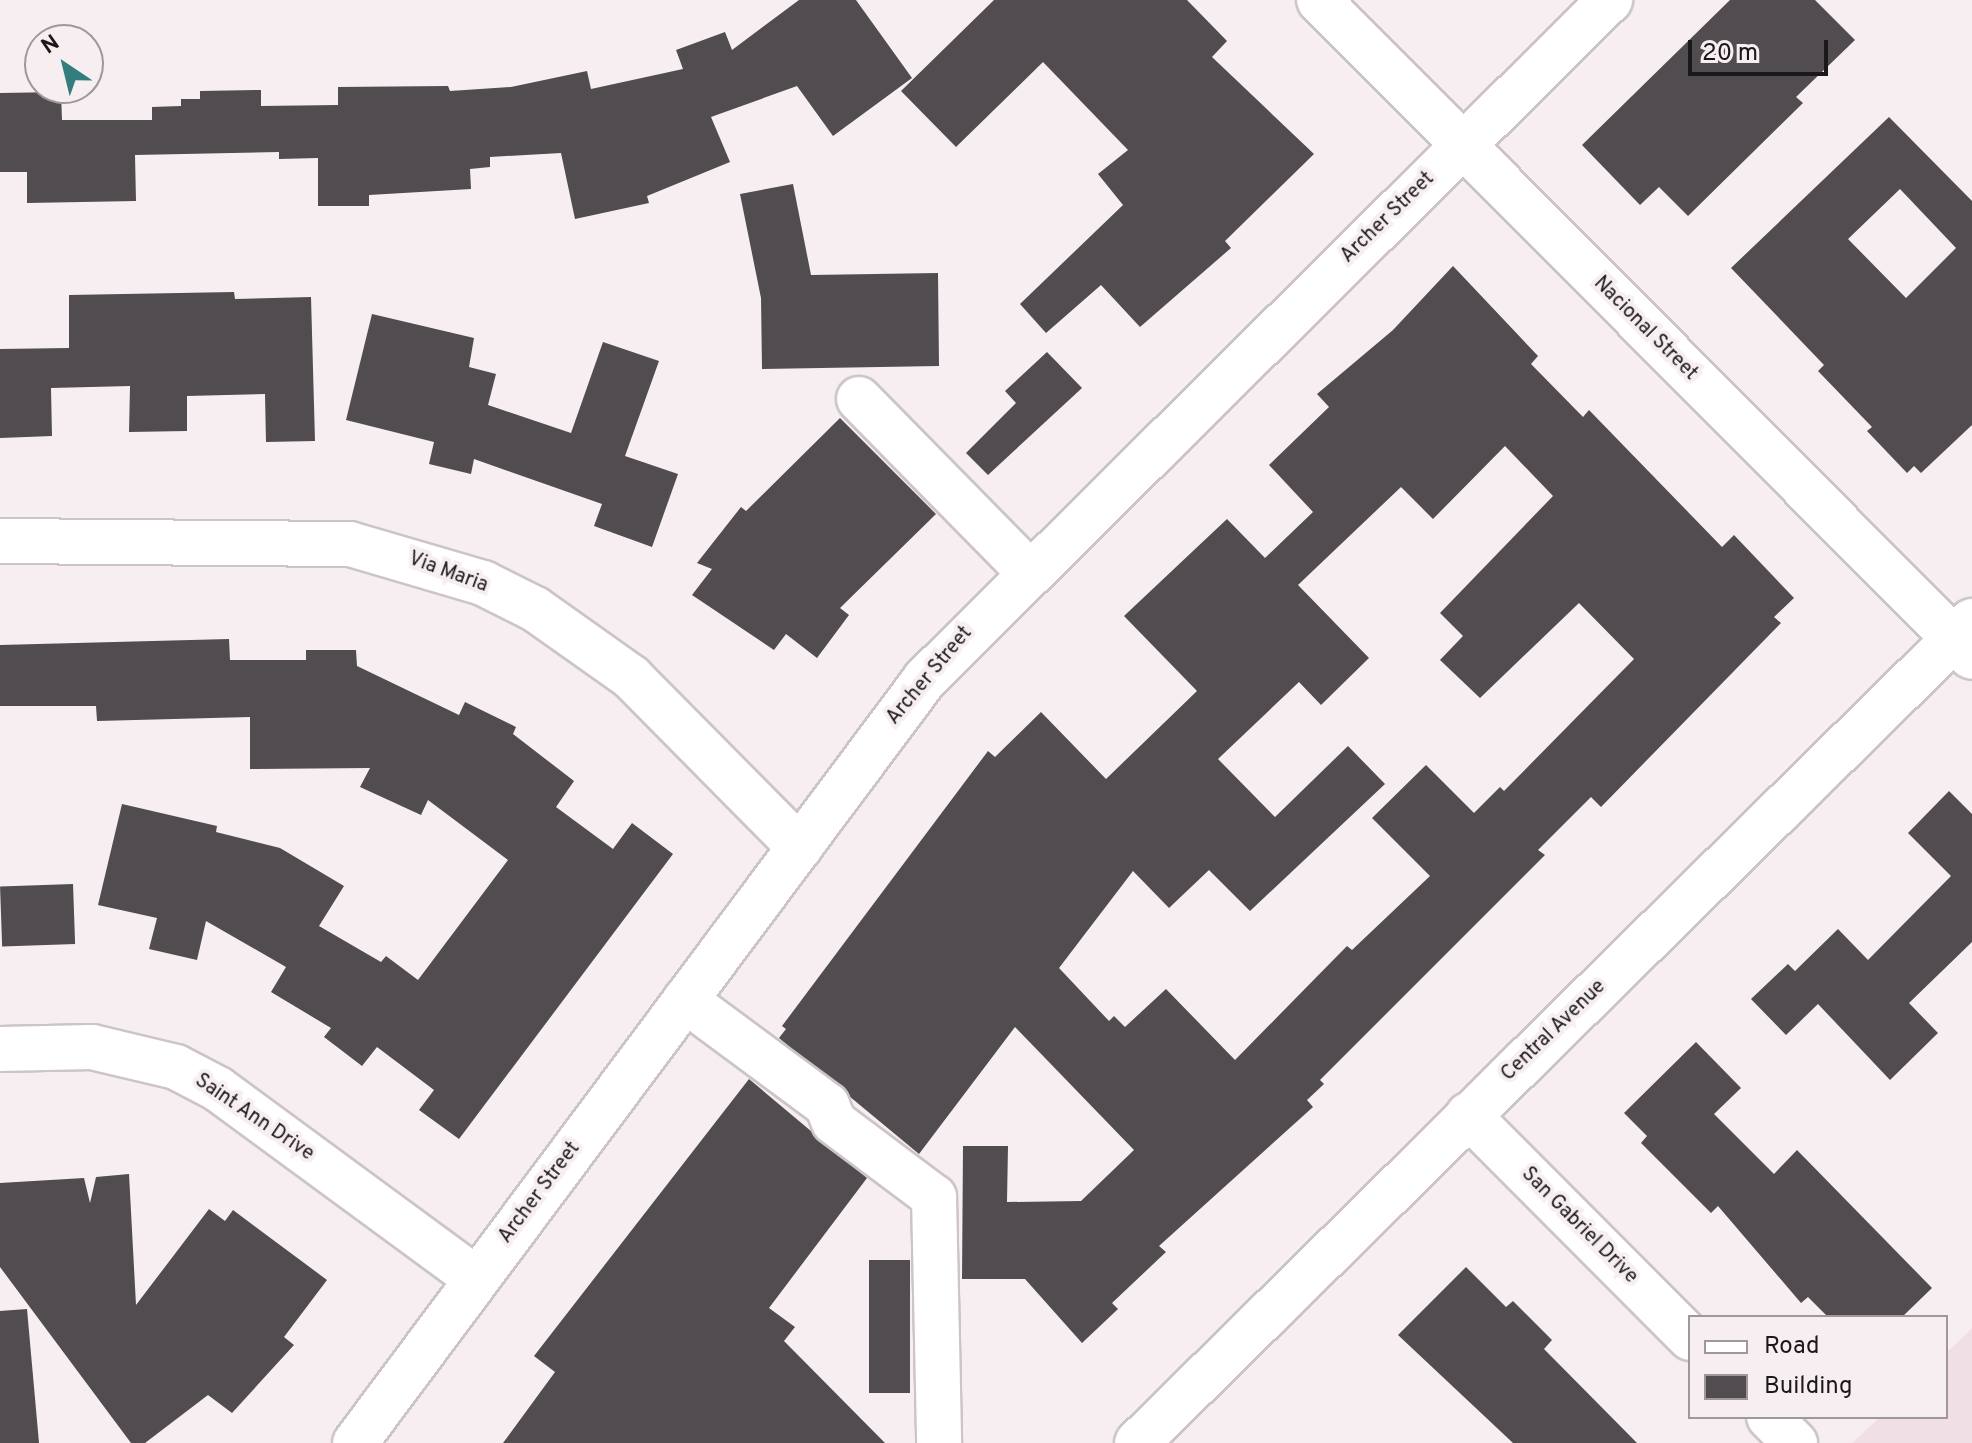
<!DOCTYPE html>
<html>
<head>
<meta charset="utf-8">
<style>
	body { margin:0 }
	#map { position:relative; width:1972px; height:1443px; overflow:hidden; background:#f6eef1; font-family:Overpass,sans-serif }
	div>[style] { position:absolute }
	.built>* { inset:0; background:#f0e0e6 }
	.building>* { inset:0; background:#504c50; transform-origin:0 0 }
	.roads { filter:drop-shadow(2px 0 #ccc4c7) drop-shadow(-2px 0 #ccc4c7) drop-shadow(0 2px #ccc4c7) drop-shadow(0 -2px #ccc4c7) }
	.minor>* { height:44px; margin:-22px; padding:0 22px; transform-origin:22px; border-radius:22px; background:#fff }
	span { translate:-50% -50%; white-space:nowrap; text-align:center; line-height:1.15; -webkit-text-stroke:8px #f6eef1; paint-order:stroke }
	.street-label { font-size:20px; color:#1a1819 }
	.legend { position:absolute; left:1688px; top:1315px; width:260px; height:104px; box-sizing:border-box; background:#f6eef1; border:2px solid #9e989b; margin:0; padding:10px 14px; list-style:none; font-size:24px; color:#1a1819 }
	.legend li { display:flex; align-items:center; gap:16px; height:40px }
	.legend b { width:40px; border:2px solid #9e989b }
	.north { position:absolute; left:24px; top:24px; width:80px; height:80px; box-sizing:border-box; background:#f6eef1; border:2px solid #9e989b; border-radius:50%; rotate:325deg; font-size:22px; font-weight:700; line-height:32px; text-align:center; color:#1a1819 }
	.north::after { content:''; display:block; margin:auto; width:28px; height:36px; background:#347d7f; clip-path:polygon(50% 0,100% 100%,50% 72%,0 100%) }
	.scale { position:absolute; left:1688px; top:40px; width:140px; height:36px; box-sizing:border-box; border:4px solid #1a1819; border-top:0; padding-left:10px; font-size:24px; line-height:28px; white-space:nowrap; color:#1a1819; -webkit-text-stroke:6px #f6eef1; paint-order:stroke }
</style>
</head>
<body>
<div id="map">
	<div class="built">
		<div style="clip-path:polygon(1972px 1328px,1972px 1443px,1852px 1443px,1880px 1417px,1946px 1417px,1946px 1353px)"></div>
	</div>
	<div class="building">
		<div style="clip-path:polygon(799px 0,856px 0,912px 78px,833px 136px,797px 86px,711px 117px,730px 162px,647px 196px,649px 203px,575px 219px,561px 153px,490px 157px,490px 167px,470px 169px,471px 189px,369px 195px,369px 206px,318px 206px,318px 158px,279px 159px,279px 152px,135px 155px,136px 201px,27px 203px,27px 172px,0 172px,0 93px,61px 92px,62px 120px,152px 120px,152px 107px,181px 106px,181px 99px,200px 99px,200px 91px,261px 90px,261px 106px,338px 105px,338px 87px,448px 86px,450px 91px,511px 87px,587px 71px,591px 89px,683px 69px,676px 50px,725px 32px,732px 50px)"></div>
		<div style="clip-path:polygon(994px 0,1187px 0,1227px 41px,1212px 57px,1314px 154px,1225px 241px,1231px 248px,1140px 327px,1101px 285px,1046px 333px,1020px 304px,1123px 205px,1098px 174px,1128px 150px,1043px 62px,956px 147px,901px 91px)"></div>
		<div style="clip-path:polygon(1730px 0,1815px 0,1855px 40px,1796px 97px,1803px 103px,1688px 216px,1659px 187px,1640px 205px,1582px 145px)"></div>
		<div style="clip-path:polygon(evenodd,1889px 117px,1972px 201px,1972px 425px,1921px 473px,1914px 466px,1907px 473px,1867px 431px,1872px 427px,1818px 371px,1824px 365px,1731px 268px,1889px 117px,1900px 189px,1956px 248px,1906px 298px,1848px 239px,1900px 189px)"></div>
		<div style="clip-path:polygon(793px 184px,811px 275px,938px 273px,939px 366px,762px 369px,761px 298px,740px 194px)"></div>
		<div style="clip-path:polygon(evenodd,1453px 266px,1538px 356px,1531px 364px,1583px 417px,1589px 410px,1722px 547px,1734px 535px,1794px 598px,1774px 617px,1781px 623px,1601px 807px,1591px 797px,1538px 850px,1545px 855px,1320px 1080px,1324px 1084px,1307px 1100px,1313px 1107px,1159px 1246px,1166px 1252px,1112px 1303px,1118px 1309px,1082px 1343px,1025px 1279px,962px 1279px,963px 1146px,1008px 1146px,1007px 1202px,1081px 1201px,1134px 1150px,1015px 1027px,919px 1154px,779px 1038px,786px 1029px,782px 1026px,988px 751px,995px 757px,1041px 712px,1106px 779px,1197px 691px,1124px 616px,1227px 519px,1265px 558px,1313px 512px,1269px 465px,1329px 407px,1317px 394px,1393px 330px,1453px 266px,1505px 446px,1553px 496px,1440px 613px,1463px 636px,1440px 660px,1480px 698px,1579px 603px,1634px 659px,1504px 791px,1500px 787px,1474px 813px,1426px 765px,1372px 818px,1430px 876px,1352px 950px,1347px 946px,1235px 1060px,1166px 989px,1125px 1027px,1114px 1016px,1109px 1021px,1059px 968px,1133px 871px,1169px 908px,1209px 870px,1250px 911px,1385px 784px,1348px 746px,1275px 817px,1218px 759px,1299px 682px,1321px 705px,1369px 658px,1298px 585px,1401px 487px,1433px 519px,1505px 446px)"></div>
		<div style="clip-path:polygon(234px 292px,235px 299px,311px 297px,315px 441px,266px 442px,265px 394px,187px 396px,187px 431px,129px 432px,130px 386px,51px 388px,52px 436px,0 438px,0 349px,69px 348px,69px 295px)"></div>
		<div style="clip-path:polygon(372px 314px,474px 338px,469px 367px,496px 374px,488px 405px,571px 433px,603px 342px,659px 361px,625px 456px,678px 474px,652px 547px,594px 526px,602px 504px,474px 459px,471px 474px,429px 464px,434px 442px,346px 420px)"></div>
		<div style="clip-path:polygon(1047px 352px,1082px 388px,988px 475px,966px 453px,1016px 403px,1005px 391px)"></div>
		<div style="clip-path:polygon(840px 418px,936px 514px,840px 608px,849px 615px,817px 658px,786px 634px,774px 650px,692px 595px,712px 569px,697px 563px,741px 507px,746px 511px)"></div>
		<div style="clip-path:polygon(229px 639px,230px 660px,306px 660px,306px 650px,356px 650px,357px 666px,459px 715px,465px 702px,516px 727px,513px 734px,574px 781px,556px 807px,613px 849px,632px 823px,673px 854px,459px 1139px,419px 1110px,434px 1090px,377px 1047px,362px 1066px,324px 1037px,331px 1028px,271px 992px,286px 967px,206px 921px,197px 960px,149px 949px,157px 918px,98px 905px,122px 804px,217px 826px,216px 832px,280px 848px,344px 886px,319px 926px,381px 962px,386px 956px,418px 980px,508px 860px,428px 800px,421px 815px,360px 787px,370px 768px,250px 769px,250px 717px,97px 721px,96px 706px,0 706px,0 645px)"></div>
		<div style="clip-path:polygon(1949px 791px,1972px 814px,1972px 942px,1909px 1003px,1938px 1033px,1890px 1080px,1818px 1004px,1786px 1035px,1751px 999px,1788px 964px,1795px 971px,1838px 929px,1868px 960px,1951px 876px,1908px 833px)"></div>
		<div style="left:73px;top:884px;width:60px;height:73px;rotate:88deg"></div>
		<div style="clip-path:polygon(1696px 1042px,1741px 1088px,1714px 1114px,1774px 1174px,1797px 1150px,1932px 1288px,1902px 1317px,1828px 1317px,1808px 1297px,1801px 1303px,1718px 1206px,1711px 1213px,1641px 1143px,1647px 1136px,1624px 1113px)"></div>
		<div style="clip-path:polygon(749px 1079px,867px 1178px,769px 1308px,795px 1327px,784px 1341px,885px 1443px,503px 1443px,555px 1372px,534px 1356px)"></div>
		<div style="clip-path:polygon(129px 1174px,136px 1305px,209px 1209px,225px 1221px,233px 1210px,327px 1280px,284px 1337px,294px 1345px,232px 1413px,208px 1395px,145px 1443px,131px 1443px,0 1267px,0 1183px,84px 1178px,90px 1203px,96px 1177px)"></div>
		<div style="left:869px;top:1260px;width:41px;height:133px"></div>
		<div style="clip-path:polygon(1466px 1267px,1506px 1307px,1513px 1301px,1552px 1340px,1544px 1349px,1637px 1443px,1513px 1443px,1398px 1335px)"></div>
		<div style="clip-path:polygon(27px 1309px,39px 1443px,0 1443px,0 1311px)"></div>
	</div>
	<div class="roads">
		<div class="minor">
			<div style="left:1319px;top:0;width:926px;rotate:45.17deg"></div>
			<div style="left:859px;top:399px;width:241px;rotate:45.5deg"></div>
			<div style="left:0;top:541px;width:350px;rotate:0.5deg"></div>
			<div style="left:350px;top:544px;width:139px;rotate:16.3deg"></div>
			<div style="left:483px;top:583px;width:58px;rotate:26.6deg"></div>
			<div style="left:535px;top:609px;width:118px;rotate:35.3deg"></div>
			<div style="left:631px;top:677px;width:240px;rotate:45.3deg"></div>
			<div style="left:685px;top:1000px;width:177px;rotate:36.5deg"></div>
			<div style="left:827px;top:1105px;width:18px;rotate:68deg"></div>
			<div style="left:834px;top:1122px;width:125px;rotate:36.9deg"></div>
			<div style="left:934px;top:1197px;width:246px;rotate:88.8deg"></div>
			<div style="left:0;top:1049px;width:92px;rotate:-1.2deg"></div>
			<div style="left:92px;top:1047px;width:86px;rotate:13.4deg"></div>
			<div style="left:176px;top:1067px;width:47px;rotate:27.6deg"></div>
			<div style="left:218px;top:1089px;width:319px;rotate:36.3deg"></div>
			<div style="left:1468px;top:1115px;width:315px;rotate:45.1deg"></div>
			<div style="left:1769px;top:1417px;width:37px;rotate:45deg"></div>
			<div style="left:355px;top:1443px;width:953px;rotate:-53.27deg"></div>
			<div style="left:925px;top:679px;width:965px;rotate:-44.75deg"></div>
			<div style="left:1137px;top:1443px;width:1172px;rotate:-44.55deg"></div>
		</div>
	</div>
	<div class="street-label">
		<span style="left:1388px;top:218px;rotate:-44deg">Archer Street</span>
		<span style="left:1645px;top:329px;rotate:45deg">Nacional Street</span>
		<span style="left:448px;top:573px;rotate:20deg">Via Maria</span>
		<span style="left:930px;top:676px;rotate:-50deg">Archer Street</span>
		<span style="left:1554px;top:1031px;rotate:-44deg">Central Avenue</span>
		<span style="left:254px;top:1118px;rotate:34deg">Saint Ann Drive</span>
		<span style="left:540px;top:1193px;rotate:-53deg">Archer Street</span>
		<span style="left:1579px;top:1226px;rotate:45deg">San Gabriel Drive</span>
	</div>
	<ul class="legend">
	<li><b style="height:10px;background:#fff"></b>Road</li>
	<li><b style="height:22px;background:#504c50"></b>Building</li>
	</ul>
	<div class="north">N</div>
	<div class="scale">20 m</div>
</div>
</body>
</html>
